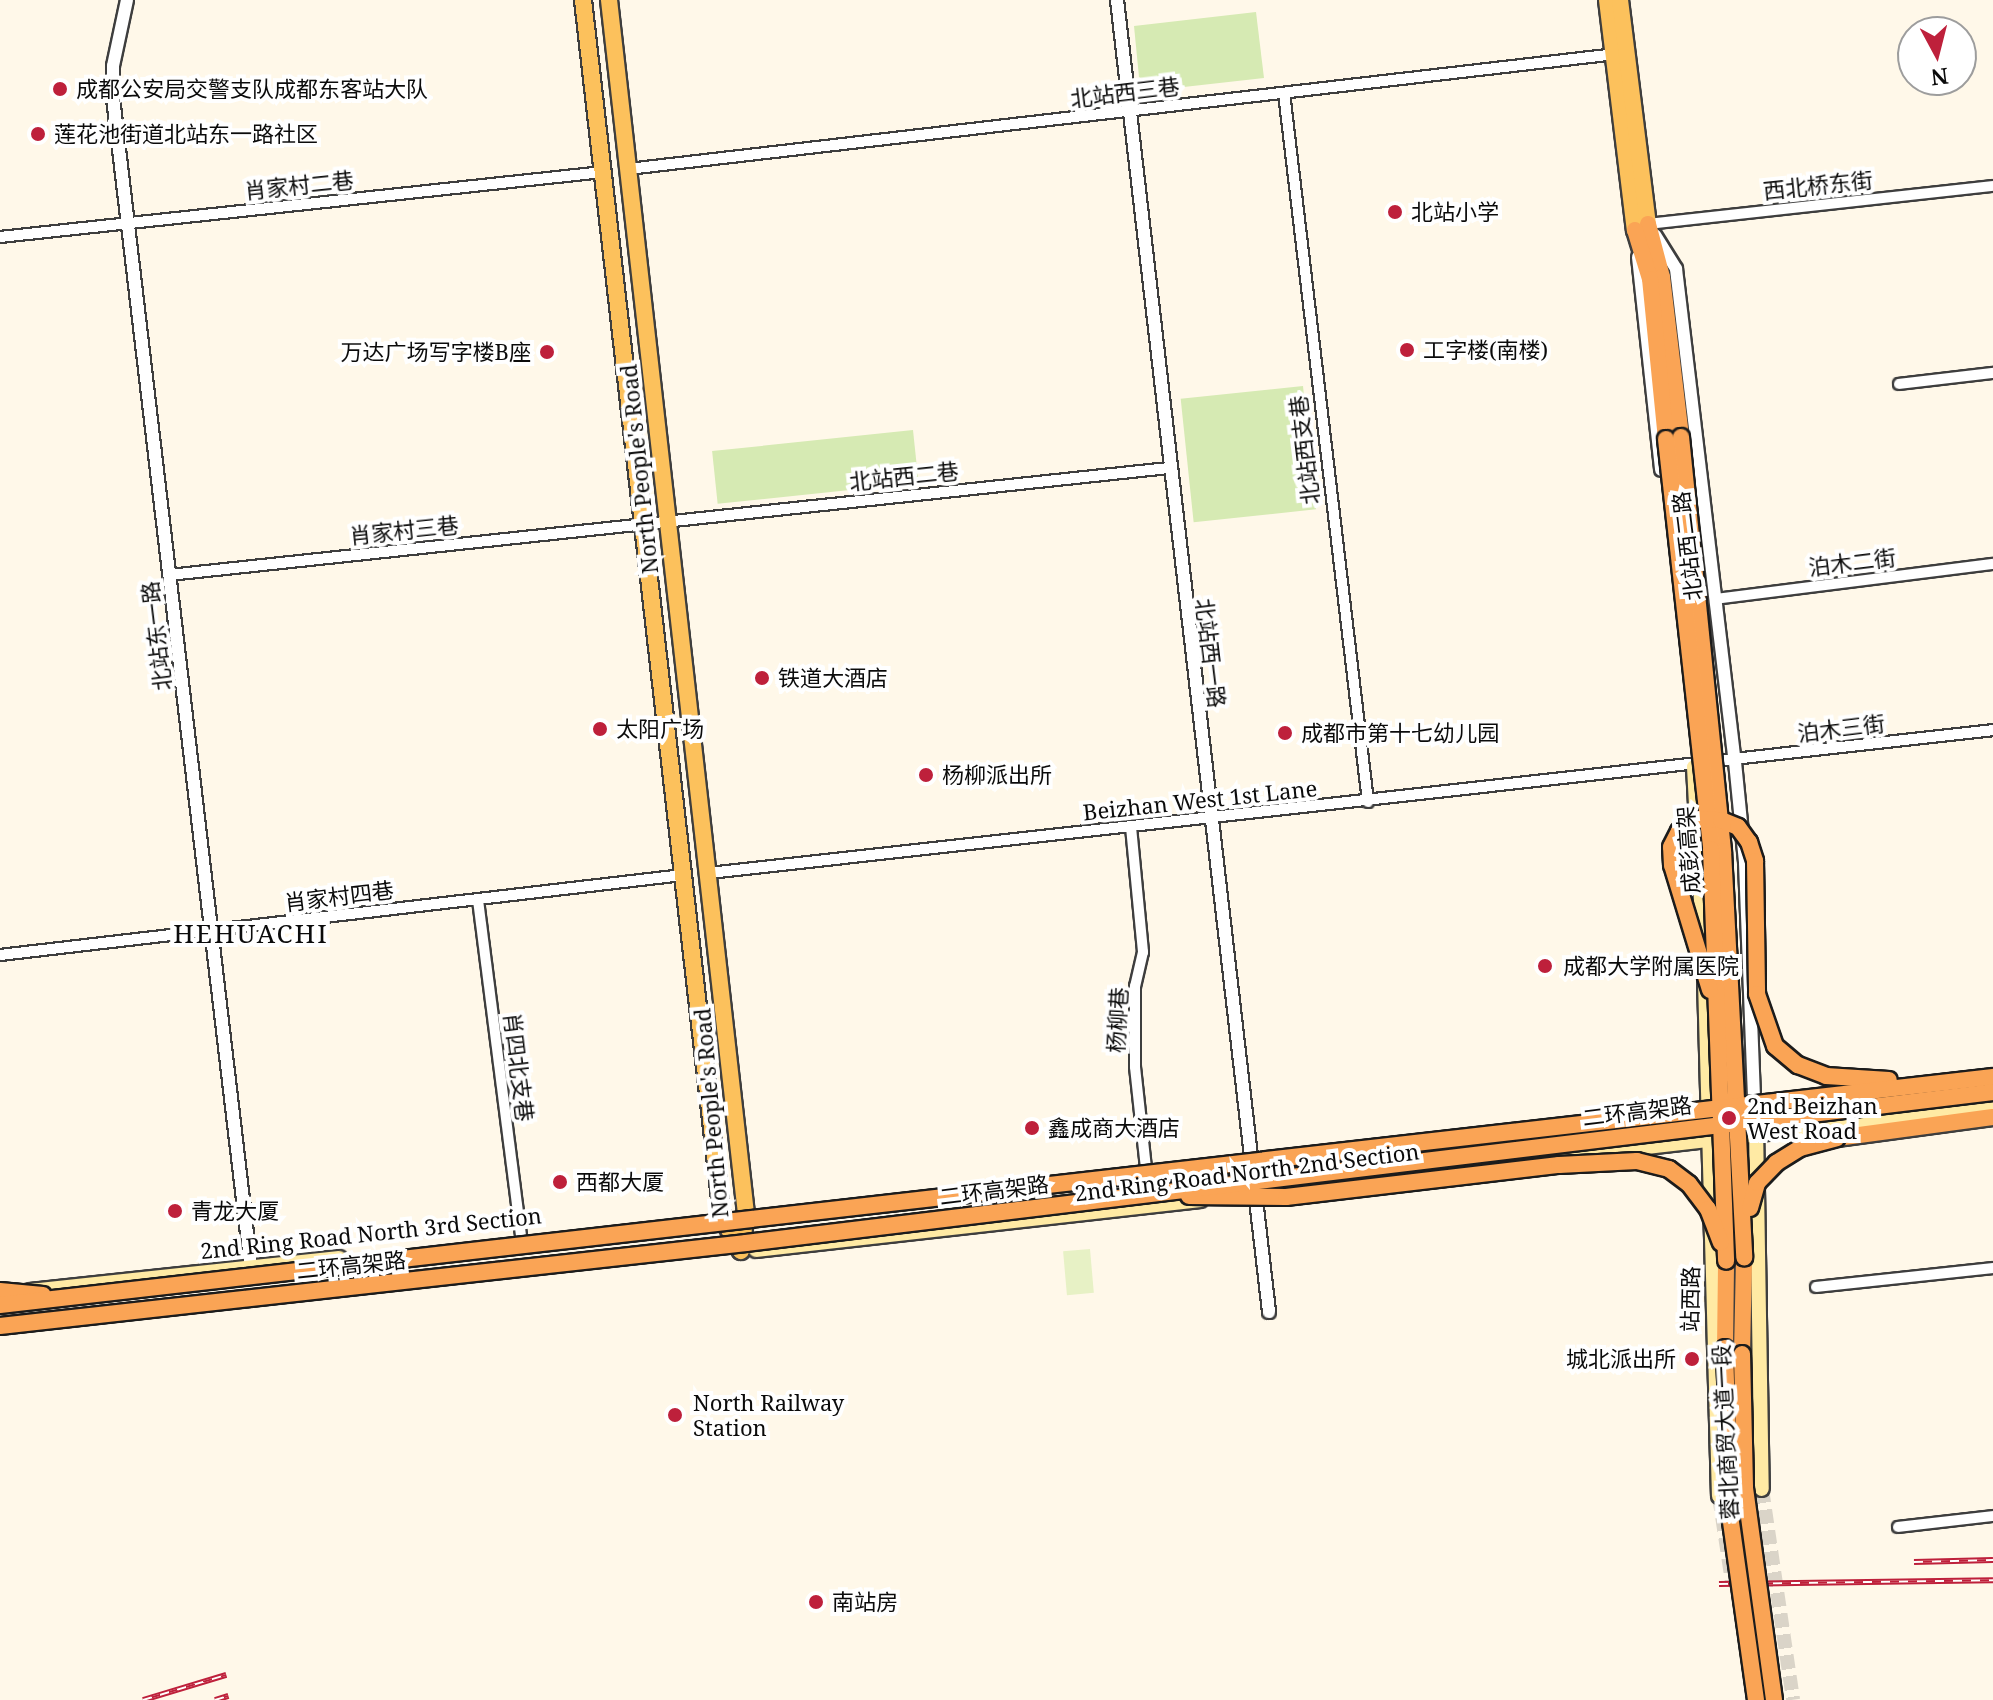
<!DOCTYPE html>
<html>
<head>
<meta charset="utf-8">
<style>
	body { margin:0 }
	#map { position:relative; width:1993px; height:1700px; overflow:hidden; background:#fff8e9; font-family:"Noto Serif","Noto Sans SC",serif }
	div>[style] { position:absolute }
	.green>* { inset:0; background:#d6eab3; transform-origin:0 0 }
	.pitch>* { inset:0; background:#e7f1c5; transform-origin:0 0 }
	.secondary-tunnel>* { height:14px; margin-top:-7px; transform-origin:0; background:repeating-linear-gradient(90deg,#dad4c8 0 14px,transparent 0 21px) }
	.roads { filter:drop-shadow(2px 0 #3e3e3e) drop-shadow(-2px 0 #3e3e3e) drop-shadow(0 2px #3e3e3e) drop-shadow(0 -2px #3e3e3e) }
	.minor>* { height:10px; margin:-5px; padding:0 5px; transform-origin:5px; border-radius:5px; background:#fff }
	.tertiary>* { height:12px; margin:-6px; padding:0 6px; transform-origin:6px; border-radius:6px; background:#fff }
	.secondary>* { height:14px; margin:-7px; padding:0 7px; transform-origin:7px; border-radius:7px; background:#ffeaa4 }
	.primary>* { height:16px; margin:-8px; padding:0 8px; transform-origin:8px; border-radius:8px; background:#fcc15c }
	.trunk>* { height:16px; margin:-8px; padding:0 8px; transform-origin:8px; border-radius:8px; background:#faa455 }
	.rail>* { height:6px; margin-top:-3px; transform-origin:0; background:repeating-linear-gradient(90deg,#fff 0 9px,#be203b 0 18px); box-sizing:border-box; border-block:2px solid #be203b }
	.bridges { filter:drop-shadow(2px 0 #1c1c1c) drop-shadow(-2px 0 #1c1c1c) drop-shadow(0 2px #1c1c1c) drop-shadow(0 -2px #1c1c1c) }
	.trunk-bridge>* { height:16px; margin:-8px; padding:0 8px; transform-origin:8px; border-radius:8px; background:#faa455 }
	.dots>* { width:22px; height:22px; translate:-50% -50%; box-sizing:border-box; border:4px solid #fff; border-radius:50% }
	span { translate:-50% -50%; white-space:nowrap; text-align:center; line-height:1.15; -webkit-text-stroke:8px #fff; paint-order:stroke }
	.poi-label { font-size:22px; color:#0b0b0b }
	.left { translate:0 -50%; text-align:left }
	.right { translate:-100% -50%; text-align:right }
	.street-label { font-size:22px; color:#0b0b0b }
	.quarter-label { font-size:26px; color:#0b0b0b; letter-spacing:2px }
	.north { position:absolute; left:1897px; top:16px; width:80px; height:80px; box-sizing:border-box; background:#fff; border:2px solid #9d9d9d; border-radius:50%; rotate:173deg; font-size:22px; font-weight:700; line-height:32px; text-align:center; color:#0b0b0b }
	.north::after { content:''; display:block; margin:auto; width:28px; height:36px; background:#be203b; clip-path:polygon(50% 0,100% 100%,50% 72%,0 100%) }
</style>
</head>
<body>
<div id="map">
	<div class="green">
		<div style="clip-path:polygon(1256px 12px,1264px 78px,1157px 90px,1139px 77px,1134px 26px)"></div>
		<div style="left:1303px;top:386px;width:124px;height:123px;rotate:84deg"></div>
		<div style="left:913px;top:430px;width:53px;height:202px;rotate:84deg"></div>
	</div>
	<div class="pitch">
		<div style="left:1090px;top:1249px;width:44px;height:27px;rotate:85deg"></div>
	</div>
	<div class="secondary-tunnel">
		<div style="left:1762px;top:1489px;width:213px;rotate:81.6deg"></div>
		<div style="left:1719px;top:1496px;width:87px;rotate:81.4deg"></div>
	</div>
	<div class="roads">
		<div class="minor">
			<div style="left:1284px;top:93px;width:714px;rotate:83.24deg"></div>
			<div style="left:628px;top:169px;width:995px;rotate:-6.64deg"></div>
			<div style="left:1648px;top:224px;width:347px;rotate:-6.3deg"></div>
			<div style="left:0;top:237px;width:606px;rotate:-6.15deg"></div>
			<div style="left:1899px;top:384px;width:95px;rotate:-6.7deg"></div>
			<div style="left:169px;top:575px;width:1005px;rotate:-6.11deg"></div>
			<div style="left:1715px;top:599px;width:280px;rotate:-7.2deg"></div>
			<div style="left:1131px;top:827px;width:126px;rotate:84.5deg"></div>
			<div style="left:1143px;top:952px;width:35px;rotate:103deg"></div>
			<div style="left:1135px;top:986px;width:81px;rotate:90deg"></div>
			<div style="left:1135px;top:1067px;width:102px;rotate:83.8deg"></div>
			<div style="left:709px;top:873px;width:1292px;rotate:-6.35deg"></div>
			<div style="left:478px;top:900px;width:341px;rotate:82.7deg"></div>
			<div style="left:0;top:955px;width:688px;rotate:-6.68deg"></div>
			<div style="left:1816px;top:1287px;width:178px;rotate:-6.1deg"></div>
			<div style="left:1898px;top:1527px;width:96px;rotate:-6.6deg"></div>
		</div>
		<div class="tertiary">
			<div style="left:127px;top:0;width:67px;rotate:102deg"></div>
			<div style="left:113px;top:66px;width:32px;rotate:90deg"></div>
			<div style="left:113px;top:98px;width:1178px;rotate:83.27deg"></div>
			<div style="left:1117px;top:0;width:1321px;rotate:83.39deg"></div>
			<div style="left:1655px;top:235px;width:40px;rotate:58deg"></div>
			<div style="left:1676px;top:269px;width:497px;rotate:83.2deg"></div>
			<div style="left:1735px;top:762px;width:101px;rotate:84.3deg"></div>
			<div style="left:1745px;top:863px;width:234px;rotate:87.8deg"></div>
			<div style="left:1638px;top:257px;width:214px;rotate:83.8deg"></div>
		</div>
		<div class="secondary">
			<div style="left:1694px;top:767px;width:189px;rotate:87deg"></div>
			<div style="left:1705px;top:980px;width:516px;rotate:88.45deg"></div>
			<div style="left:1756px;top:1125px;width:364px;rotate:89.1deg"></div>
			<div style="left:1447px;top:1170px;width:550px;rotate:-6.58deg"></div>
			<div style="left:756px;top:1250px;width:447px;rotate:-6.4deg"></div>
			<div style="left:30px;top:1291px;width:311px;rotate:-6.1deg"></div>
		</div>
		<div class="primary">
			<div style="left:583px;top:0;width:1225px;rotate:83.48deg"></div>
			<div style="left:722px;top:1217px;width:39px;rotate:61deg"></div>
			<div style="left:609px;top:0;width:1222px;rotate:83.56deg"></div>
			<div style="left:746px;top:1214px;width:37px;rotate:98deg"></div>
			<div style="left:1607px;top:0;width:232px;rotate:83.1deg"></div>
			<div style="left:1620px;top:0;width:226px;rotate:82.9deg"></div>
		</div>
		<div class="trunk">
			<div style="left:1648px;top:224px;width:55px;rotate:75.2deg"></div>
			<div style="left:1662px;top:277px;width:161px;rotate:83.2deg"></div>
			<div style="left:1635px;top:230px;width:51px;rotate:73deg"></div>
			<div style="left:1650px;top:279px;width:161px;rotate:84.3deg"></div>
			<div style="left:1837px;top:1138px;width:157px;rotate:-7.7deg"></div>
			<div style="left:1725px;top:1348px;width:87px;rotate:-89.3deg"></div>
			<div style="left:1742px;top:1354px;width:97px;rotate:-88.8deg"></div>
		</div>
	</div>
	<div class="rail">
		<div style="left:1914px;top:1562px;width:79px;rotate:-1.5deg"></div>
		<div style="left:1719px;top:1584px;width:274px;rotate:-0.8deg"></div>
		<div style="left:143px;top:1700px;width:87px;rotate:-16.8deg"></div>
		<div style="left:215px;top:1700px;width:14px;rotate:-17deg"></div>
	</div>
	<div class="bridges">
		<div class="trunk-bridge">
			<div style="left:1681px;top:437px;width:416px;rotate:84.2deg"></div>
			<div style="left:1723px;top:851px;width:407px;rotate:87deg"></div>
			<div style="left:1666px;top:439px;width:412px;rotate:83.7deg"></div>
			<div style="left:1711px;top:849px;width:412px;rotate:87.9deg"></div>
			<div style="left:1710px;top:990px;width:131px;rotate:-106.9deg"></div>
			<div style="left:1672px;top:865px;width:18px;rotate:-93deg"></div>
			<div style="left:1671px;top:847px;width:18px;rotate:-63deg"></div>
			<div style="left:1679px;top:831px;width:23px;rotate:-31deg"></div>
			<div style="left:1699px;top:819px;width:22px;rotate:3deg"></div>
			<div style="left:1721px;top:820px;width:18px;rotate:22deg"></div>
			<div style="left:1738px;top:827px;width:19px;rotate:54deg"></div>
			<div style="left:1749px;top:842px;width:20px;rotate:72deg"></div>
			<div style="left:1755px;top:861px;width:133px;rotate:89.1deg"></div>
			<div style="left:1757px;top:994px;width:55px;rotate:70.9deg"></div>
			<div style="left:1775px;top:1046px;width:30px;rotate:40deg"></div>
			<div style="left:1798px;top:1065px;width:30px;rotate:21deg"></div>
			<div style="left:1826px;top:1076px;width:63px;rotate:3.6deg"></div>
			<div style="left:1189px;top:1196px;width:97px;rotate:0.6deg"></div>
			<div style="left:1286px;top:1197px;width:275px;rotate:-6.7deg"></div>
			<div style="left:1559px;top:1165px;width:78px;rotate:-2.9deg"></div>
			<div style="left:1637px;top:1161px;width:33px;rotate:14deg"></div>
			<div style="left:1669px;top:1169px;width:25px;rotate:37deg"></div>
			<div style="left:1689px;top:1184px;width:31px;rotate:53deg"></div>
			<div style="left:1708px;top:1209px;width:36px;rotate:69deg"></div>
			<div style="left:1750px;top:1208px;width:26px;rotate:-74deg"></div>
			<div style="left:1757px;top:1183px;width:28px;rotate:-46deg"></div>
			<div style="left:1776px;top:1163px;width:28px;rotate:-32deg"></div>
			<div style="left:1800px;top:1148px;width:38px;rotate:-15deg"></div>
			<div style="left:0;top:1291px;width:43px;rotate:5.3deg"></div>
			<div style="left:0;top:1305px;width:2006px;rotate:-6.53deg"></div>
			<div style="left:0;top:1326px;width:751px;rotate:-6.35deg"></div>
			<div style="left:746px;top:1243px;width:1256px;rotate:-6.9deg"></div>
			<div style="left:1725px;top:1348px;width:167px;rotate:88.3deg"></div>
			<div style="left:1730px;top:1515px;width:187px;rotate:82deg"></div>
			<div style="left:1742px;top:1354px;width:134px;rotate:88.7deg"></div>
			<div style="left:1745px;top:1488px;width:214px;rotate:82.2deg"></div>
		</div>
	</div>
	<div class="dots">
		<div style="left:60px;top:89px;background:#be203b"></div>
		<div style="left:38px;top:134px;background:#be203b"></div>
		<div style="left:1395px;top:212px;background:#be203b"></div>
		<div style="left:1407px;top:350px;background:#be203b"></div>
		<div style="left:547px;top:352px;background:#be203b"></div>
		<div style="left:762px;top:678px;background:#be203b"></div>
		<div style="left:600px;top:729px;background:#be203b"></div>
		<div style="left:1285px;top:733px;background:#be203b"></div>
		<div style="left:926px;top:775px;background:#be203b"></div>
		<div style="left:1545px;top:966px;background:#be203b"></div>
		<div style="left:1729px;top:1118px;background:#be203b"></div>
		<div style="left:1032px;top:1128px;background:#be203b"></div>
		<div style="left:560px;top:1182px;background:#be203b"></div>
		<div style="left:175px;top:1211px;background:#be203b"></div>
		<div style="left:1692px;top:1359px;background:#be203b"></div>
		<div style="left:675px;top:1415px;background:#be203b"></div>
		<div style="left:816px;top:1602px;background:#be203b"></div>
	</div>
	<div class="poi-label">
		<span class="left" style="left:76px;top:89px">成都公安局交警支队成都东客站大队</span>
		<span class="left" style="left:54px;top:134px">莲花池街道北站东一路社区</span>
		<span class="left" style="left:1411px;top:212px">北站小学</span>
		<span class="left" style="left:1423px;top:350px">工字楼(南楼)</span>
		<span class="right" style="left:531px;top:352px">万达广场写字楼B座</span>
		<span class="left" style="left:778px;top:678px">铁道大酒店</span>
		<span class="left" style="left:616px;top:729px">太阳广场</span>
		<span class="left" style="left:1301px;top:733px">成都市第十七幼儿园</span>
		<span class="left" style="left:942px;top:775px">杨柳派出所</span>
		<span class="left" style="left:1563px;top:966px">成都大学附属医院</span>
		<span class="left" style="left:1747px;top:1118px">2nd Beizhan<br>West Road</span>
		<span class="left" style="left:1048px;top:1128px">鑫成商大酒店</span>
		<span class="left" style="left:576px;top:1182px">西都大厦</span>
		<span class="left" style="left:191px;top:1211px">青龙大厦</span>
		<span class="right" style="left:1676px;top:1359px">城北派出所</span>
		<span class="left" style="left:693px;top:1415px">North Railway<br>Station</span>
		<span class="left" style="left:832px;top:1602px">南站房</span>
	</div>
	<div class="street-label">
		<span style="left:1125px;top:92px;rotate:-7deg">北站西三巷</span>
		<span style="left:299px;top:185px;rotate:-6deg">肖家村二巷</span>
		<span style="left:1818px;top:185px;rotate:-6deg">西北桥东街</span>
		<span style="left:1304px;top:450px;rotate:-97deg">北站西支巷</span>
		<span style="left:639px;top:469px;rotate:-96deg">North People's Road</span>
		<span style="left:904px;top:476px;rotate:-6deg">北站西二巷</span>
		<span style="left:404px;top:530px;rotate:-6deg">肖家村三巷</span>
		<span style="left:1687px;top:546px;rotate:-97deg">北站西二路</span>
		<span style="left:1852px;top:562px;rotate:-7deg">泊木二街</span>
		<span style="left:156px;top:636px;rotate:-97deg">北站东一路</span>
		<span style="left:1211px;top:653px;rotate:83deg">北站西一路</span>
		<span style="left:1841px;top:728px;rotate:-7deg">泊木三街</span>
		<span style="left:1200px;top:800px;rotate:-6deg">Beizhan West 1st Lane</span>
		<span style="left:1688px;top:850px;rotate:-94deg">成彭高架</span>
		<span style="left:339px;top:896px;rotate:-7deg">肖家村四巷</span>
		<span style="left:1117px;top:1020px;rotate:-87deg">杨柳巷</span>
		<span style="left:519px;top:1067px;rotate:83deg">肖四北支巷</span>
		<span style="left:1637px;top:1111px;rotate:-7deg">二环高架路</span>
		<span style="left:711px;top:1113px;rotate:-95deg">North People's Road</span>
		<span style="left:1247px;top:1172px;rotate:-7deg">2nd Ring Road North 2nd Section</span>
		<span style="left:994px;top:1190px;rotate:-7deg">二环高架路</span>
		<span style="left:371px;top:1233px;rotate:-6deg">2nd Ring Road North 3rd Section</span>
		<span style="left:351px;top:1265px;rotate:-6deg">二环高架路</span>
		<span style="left:1690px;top:1299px;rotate:-89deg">站西路</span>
		<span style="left:1725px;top:1432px;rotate:-93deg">蓉北商贸大道一段</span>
	</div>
	<div class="quarter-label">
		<span style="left:251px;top:934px">HEHUACHI</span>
	</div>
	<div class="north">N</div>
</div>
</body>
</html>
